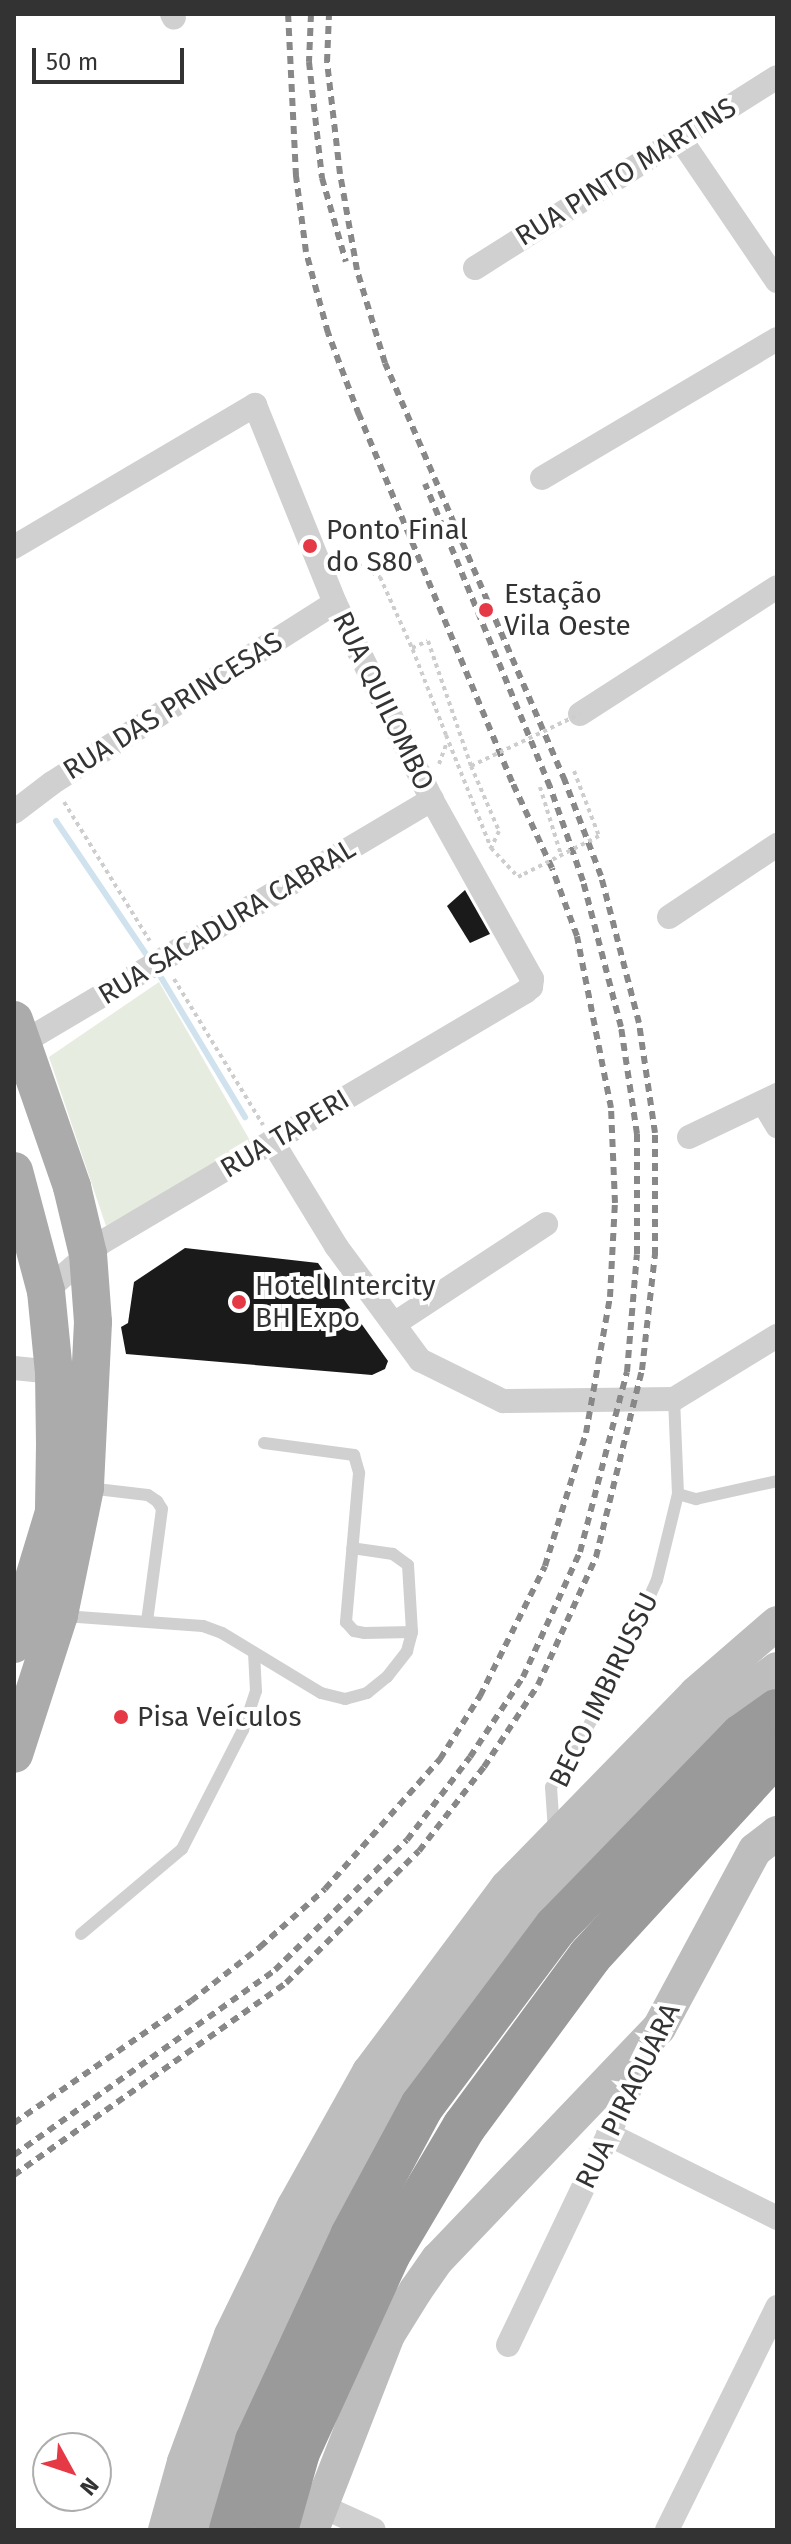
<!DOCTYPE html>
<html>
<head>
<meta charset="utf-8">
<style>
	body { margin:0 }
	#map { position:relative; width:791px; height:2544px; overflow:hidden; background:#fff; font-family:"Fira Sans",sans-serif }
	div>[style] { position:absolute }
	.green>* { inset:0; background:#e6ecdf }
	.stream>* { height:6px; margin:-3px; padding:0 3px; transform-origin:3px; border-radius:3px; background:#cfe2ee }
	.building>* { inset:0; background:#1a1a1a }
	.path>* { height:4px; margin-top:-2px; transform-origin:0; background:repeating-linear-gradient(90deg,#cdcdcd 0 4px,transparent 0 8px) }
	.lane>* { height:12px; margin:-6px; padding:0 6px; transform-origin:6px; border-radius:6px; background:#d0d0d0 }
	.street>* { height:24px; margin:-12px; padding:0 12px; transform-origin:12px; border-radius:12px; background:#d0d0d0 }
	.secondary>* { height:34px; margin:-17px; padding:0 17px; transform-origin:17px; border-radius:17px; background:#bdbdbd }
	.primary>* { height:38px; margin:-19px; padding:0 19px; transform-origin:19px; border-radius:19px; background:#ababab }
	.highway>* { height:44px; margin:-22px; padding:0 22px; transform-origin:22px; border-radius:22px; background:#9a9a9a }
	.rail>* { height:6px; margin-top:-3px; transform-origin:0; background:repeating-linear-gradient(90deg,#888 0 8px,transparent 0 14px) }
	.path-bridge>* { height:4px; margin-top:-2px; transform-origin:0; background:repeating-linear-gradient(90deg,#cdcdcd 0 4px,transparent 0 8px) }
	.dots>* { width:22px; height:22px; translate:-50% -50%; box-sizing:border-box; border:4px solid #fff; border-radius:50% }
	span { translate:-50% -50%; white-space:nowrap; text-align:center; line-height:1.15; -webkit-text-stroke:8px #fff; paint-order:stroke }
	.street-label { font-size:28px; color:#333 }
	.poi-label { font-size:28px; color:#333 }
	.left { translate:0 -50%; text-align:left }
	.frame { position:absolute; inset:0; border:16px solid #333; pointer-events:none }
	.north { position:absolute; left:32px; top:2432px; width:80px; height:80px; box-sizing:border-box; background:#fff; border:2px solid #adadad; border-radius:50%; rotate:130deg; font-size:22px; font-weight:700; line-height:32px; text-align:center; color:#333 }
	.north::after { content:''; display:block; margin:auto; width:28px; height:36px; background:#e63946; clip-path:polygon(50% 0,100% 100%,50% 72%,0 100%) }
	.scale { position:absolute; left:32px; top:48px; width:152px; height:36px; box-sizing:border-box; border:4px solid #333; border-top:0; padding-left:10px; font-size:24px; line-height:28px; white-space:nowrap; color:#333; -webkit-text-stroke:6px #fff; paint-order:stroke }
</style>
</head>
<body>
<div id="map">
	<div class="green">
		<div style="clip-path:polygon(159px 982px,252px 1144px,106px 1226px,49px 1057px)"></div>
	</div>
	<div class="stream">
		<div style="left:56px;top:821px;width:168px;rotate:55.9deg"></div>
		<div style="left:156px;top:969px;width:173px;rotate:59deg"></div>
	</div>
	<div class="building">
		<div style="clip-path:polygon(465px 890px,490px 934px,470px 943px,447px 906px)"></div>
		<div style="clip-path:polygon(185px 1248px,318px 1263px,388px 1361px,385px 1369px,372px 1375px,126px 1354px,121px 1327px,128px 1323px,134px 1282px)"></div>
	</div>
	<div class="path">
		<div style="left:340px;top:563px;width:18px;rotate:3deg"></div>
		<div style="left:358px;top:564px;width:26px;rotate:31deg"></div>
		<div style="left:380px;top:577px;width:78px;rotate:65.7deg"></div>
		<div style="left:446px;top:735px;width:122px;rotate:68.3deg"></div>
		<div style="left:491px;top:848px;width:40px;rotate:47deg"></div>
		<div style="left:518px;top:877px;width:7px;rotate:-27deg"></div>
		<div style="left:439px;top:764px;width:23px;rotate:-70deg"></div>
		<div style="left:471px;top:766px;width:71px;rotate:66.7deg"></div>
		<div style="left:499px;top:831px;width:19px;rotate:115deg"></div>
		<div style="left:574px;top:771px;width:70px;rotate:69deg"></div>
		<div style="left:540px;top:787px;width:71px;rotate:72.8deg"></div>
		<div style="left:64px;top:802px;width:163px;rotate:58.3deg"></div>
		<div style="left:174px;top:979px;width:171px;rotate:58.6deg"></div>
	</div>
	<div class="lane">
		<div style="left:264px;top:1443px;width:91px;rotate:7.6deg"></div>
		<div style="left:354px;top:1455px;width:19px;rotate:74deg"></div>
		<div style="left:359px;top:1473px;width:150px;rotate:95deg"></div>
		<div style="left:346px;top:1622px;width:12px;rotate:48deg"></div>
		<div style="left:354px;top:1631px;width:10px;rotate:11deg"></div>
		<div style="left:364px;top:1633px;width:48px;rotate:-1.2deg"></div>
		<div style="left:88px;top:1488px;width:60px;rotate:6.7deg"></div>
		<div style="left:148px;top:1495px;width:11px;rotate:34deg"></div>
		<div style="left:157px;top:1501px;width:9px;rotate:58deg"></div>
		<div style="left:162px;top:1509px;width:113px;rotate:97.6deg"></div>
		<div style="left:678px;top:1494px;width:19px;rotate:16deg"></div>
		<div style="left:696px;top:1499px;width:83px;rotate:-12.5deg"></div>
		<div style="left:64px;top:1616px;width:139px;rotate:4.1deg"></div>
		<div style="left:203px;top:1626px;width:20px;rotate:20deg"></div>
		<div style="left:222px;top:1633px;width:116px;rotate:31.2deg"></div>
		<div style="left:321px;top:1693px;width:25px;rotate:14deg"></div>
		<div style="left:345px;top:1699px;width:23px;rotate:-15deg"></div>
		<div style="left:367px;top:1693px;width:26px;rotate:-39deg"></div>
		<div style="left:387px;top:1677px;width:33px;rotate:-52deg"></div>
		<div style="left:407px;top:1651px;width:20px;rotate:-75deg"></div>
		<div style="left:412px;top:1632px;width:67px;rotate:-93.4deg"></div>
		<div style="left:408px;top:1565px;width:19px;rotate:-144deg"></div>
		<div style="left:393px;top:1554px;width:41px;rotate:-171.7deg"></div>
		<div style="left:554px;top:1831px;width:44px;rotate:-93.9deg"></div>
		<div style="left:551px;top:1787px;width:96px;rotate:-58.6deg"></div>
		<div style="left:601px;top:1705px;width:137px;rotate:-65.9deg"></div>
		<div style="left:657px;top:1580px;width:89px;rotate:-76.3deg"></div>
		<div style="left:678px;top:1494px;width:95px;rotate:-92.4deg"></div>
		<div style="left:81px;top:1934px;width:132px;rotate:-40.1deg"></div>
		<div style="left:182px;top:1849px;width:134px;rotate:-62.9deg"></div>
		<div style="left:243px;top:1730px;width:41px;rotate:-71.6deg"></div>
		<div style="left:256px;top:1691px;width:36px;rotate:-93deg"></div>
	</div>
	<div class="street">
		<div style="left:172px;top:14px;width:4px;rotate:63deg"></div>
		<div style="left:679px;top:137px;width:174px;rotate:55.8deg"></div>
		<div style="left:475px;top:268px;width:357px;rotate:-32.3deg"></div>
		<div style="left:542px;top:478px;width:273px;rotate:-30.6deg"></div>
		<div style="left:14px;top:547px;width:280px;rotate:-30.5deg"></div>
		<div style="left:255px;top:405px;width:214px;rotate:68deg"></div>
		<div style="left:335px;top:603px;width:220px;rotate:63.8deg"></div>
		<div style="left:432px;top:800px;width:205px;rotate:60.8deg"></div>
		<div style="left:532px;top:979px;width:8px;rotate:97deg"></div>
		<div style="left:531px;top:987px;width:8px;rotate:140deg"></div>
		<div style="left:525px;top:992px;width:493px;rotate:149.4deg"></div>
		<div style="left:101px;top:1243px;width:73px;rotate:138.9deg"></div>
		<div style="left:580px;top:714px;width:234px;rotate:-32.8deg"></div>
		<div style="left:14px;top:812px;width:48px;rotate:-37.3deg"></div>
		<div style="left:52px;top:783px;width:335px;rotate:-32.5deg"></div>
		<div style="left:669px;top:917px;width:130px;rotate:-33.7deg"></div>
		<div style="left:22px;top:1043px;width:477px;rotate:-30.7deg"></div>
		<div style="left:764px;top:1104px;width:26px;rotate:59deg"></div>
		<div style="left:689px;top:1137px;width:98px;rotate:-25.5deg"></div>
		<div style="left:272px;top:1141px;width:123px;rotate:58.6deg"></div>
		<div style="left:336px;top:1246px;width:142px;rotate:53.6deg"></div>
		<div style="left:420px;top:1360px;width:93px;rotate:26.3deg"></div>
		<div style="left:503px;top:1401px;width:171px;rotate:-0.7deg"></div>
		<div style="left:674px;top:1399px;width:121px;rotate:-31.5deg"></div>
		<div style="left:394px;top:1324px;width:182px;rotate:-33.3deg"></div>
		<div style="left:14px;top:1368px;width:40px;rotate:5.7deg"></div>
		<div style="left:608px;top:2134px;width:189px;rotate:26.4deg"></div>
		<div style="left:508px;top:2345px;width:330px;rotate:-64.5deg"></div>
		<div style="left:319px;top:2505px;width:60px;rotate:24.4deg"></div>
		<div style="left:667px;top:2530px;width:249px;rotate:-63.7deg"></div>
	</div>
	<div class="secondary">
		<div style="left:165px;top:2530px;width:71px;rotate:-74.4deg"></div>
		<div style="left:184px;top:2462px;width:135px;rotate:-69.7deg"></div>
		<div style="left:231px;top:2335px;width:144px;rotate:-64deg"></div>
		<div style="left:294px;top:2206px;width:154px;rotate:-60.8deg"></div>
		<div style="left:369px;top:2072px;width:231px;rotate:-53.3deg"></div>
		<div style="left:507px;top:1887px;width:271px;rotate:-45.7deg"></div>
		<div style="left:696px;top:1693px;width:107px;rotate:-40.8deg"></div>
		<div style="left:194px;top:2530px;width:97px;rotate:-73.8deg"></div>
		<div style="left:221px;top:2437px;width:237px;rotate:-66.1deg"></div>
		<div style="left:317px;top:2220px;width:152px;rotate:-60.1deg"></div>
		<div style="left:393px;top:2088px;width:228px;rotate:-54.1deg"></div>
		<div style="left:527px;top:1903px;width:273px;rotate:-45deg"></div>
		<div style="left:720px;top:1710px;width:70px;rotate:-35.7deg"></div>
		<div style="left:312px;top:2530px;width:209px;rotate:-68.7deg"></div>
		<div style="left:388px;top:2335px;width:53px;rotate:-58.1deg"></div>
		<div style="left:416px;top:2290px;width:38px;rotate:-55deg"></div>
		<div style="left:438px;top:2259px;width:320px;rotate:-46.3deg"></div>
		<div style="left:659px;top:2028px;width:202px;rotate:-61.7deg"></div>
		<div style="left:755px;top:1850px;width:28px;rotate:-38deg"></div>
	</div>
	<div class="primary">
		<div style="left:14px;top:1020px;width:177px;rotate:70.8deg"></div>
		<div style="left:72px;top:1187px;width:69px;rotate:76.6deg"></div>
		<div style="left:88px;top:1254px;width:68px;rotate:85.8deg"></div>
		<div style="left:93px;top:1322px;width:166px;rotate:92.8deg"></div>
		<div style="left:85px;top:1488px;width:130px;rotate:101.6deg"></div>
		<div style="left:59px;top:1615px;width:146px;rotate:107.9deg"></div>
		<div style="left:14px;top:1171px;width:124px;rotate:75.1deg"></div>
		<div style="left:46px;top:1291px;width:81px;rotate:84.4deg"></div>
		<div style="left:54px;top:1372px;width:73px;rotate:89.2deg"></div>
		<div style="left:55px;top:1445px;width:67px;rotate:90.9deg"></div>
		<div style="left:54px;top:1512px;width:138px;rotate:106.9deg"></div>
	</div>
	<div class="highway">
		<div style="left:231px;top:2530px;width:93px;rotate:-73.7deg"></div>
		<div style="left:257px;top:2441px;width:226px;rotate:-65.1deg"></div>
		<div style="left:352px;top:2236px;width:148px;rotate:-61.7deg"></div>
		<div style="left:422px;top:2106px;width:224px;rotate:-53.2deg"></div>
		<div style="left:556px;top:1927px;width:267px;rotate:-45.8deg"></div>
		<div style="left:742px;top:1736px;width:43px;rotate:-35.5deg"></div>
		<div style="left:276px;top:2530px;width:81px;rotate:-74.2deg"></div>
		<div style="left:298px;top:2452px;width:217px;rotate:-65.4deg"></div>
		<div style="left:388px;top:2255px;width:149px;rotate:-59.3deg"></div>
		<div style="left:464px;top:2127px;width:212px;rotate:-53.6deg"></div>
		<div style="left:590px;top:1956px;width:277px;rotate:-47.5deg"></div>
	</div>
	<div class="rail">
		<div style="left:311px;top:14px;width:48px;rotate:92.4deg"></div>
		<div style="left:309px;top:62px;width:117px;rotate:83.6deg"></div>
		<div style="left:322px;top:178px;width:87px;rotate:74.1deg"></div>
		<div style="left:14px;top:2123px;width:215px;rotate:-34.6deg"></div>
		<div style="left:191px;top:2001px;width:88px;rotate:-38deg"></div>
		<div style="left:260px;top:1947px;width:87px;rotate:-41.7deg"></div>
		<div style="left:325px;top:1889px;width:174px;rotate:-48.5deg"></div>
		<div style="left:440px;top:1759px;width:75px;rotate:-57.6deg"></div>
		<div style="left:480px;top:1696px;width:145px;rotate:-63.4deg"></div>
		<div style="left:545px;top:1566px;width:139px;rotate:-72.9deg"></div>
		<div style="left:586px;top:1433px;width:138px;rotate:-80deg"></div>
		<div style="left:610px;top:1297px;width:94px;rotate:-87deg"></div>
		<div style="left:615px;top:1203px;width:95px;rotate:-92.4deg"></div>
		<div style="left:611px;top:1108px;width:175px;rotate:-101.2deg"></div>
		<div style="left:577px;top:936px;width:72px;rotate:-110.2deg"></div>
		<div style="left:552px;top:868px;width:95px;rotate:-114.9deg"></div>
		<div style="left:512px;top:782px;width:398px;rotate:-112.6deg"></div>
		<div style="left:359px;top:415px;width:88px;rotate:-110.7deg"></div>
		<div style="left:328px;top:333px;width:84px;rotate:-105.2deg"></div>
		<div style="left:306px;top:252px;width:77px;rotate:-97.5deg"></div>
		<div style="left:296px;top:176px;width:162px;rotate:-92.8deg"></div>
		<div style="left:14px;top:2155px;width:320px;rotate:-35.3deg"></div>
		<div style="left:275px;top:1970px;width:185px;rotate:-44.6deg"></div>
		<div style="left:407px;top:1840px;width:104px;rotate:-52.8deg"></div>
		<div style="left:470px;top:1757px;width:96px;rotate:-56.5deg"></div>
		<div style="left:523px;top:1677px;width:137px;rotate:-65.5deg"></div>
		<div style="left:580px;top:1552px;width:186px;rotate:-75.4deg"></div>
		<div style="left:627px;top:1372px;width:118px;rotate:-85.2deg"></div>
		<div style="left:637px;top:1254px;width:120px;rotate:-90deg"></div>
		<div style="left:637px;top:1134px;width:108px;rotate:-98.5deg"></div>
		<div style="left:621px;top:1027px;width:151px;rotate:-104.6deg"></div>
		<div style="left:583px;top:881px;width:100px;rotate:-109.3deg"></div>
		<div style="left:550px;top:787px;width:328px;rotate:-112.4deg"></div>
		<div style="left:14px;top:2175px;width:333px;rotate:-35.2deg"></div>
		<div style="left:286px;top:1983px;width:187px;rotate:-44.8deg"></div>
		<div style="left:419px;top:1851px;width:106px;rotate:-52.3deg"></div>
		<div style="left:484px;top:1767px;width:98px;rotate:-56.6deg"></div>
		<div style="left:538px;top:1685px;width:141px;rotate:-65.6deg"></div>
		<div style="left:596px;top:1557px;width:193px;rotate:-76.2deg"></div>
		<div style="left:642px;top:1370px;width:116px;rotate:-83.6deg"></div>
		<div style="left:655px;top:1255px;width:122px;rotate:-90deg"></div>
		<div style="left:655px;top:1133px;width:111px;rotate:-98.3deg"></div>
		<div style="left:639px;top:1023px;width:152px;rotate:-104.5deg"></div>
		<div style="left:601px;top:876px;width:102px;rotate:-110.8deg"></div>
		<div style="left:565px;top:781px;width:455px;rotate:-113.3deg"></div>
		<div style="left:385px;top:363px;width:97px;rotate:-106.8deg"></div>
		<div style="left:357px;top:270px;width:97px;rotate:-100deg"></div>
		<div style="left:340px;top:174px;width:113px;rotate:-96.6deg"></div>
		<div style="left:327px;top:62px;width:48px;rotate:-87.6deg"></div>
	</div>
	<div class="path-bridge">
		<div style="left:446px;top:735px;width:93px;rotate:-111.3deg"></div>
		<div style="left:412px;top:648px;width:17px;rotate:-24deg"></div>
		<div style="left:428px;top:641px;width:132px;rotate:71deg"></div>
		<div style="left:471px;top:766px;width:121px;rotate:-25.5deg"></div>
		<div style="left:524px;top:874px;width:84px;rotate:-26.9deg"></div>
	</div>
	<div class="dots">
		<div style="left:310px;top:546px;background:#e63946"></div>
		<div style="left:486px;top:610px;background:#e63946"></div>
		<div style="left:239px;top:1302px;background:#e63946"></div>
		<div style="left:121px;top:1717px;background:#e63946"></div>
	</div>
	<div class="street-label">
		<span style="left:626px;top:172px;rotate:-32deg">RUA PINTO MARTINS</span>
		<span style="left:383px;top:701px;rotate:64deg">RUA QUILOMBO</span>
		<span style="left:173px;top:706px;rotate:-32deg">RUA DAS PRINCESAS</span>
		<span style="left:227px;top:922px;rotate:-31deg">RUA SACADURA CABRAL</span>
		<span style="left:285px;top:1134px;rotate:-31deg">RUA TAPERI</span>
		<span style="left:604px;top:1690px;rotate:-64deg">BECO IMBIRUSSU</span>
		<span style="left:628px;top:2096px;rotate:-64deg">RUA PIRAQUARA</span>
	</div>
	<div class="poi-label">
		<span class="left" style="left:326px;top:546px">Ponto Final<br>do S80</span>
		<span class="left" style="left:504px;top:610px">Estação<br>Vila Oeste</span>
		<span class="left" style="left:255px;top:1302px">Hotel Intercity<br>BH Expo</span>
		<span class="left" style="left:137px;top:1717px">Pisa Veículos</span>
	</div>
	<div class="frame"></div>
	<div class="north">N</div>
	<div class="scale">50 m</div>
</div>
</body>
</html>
